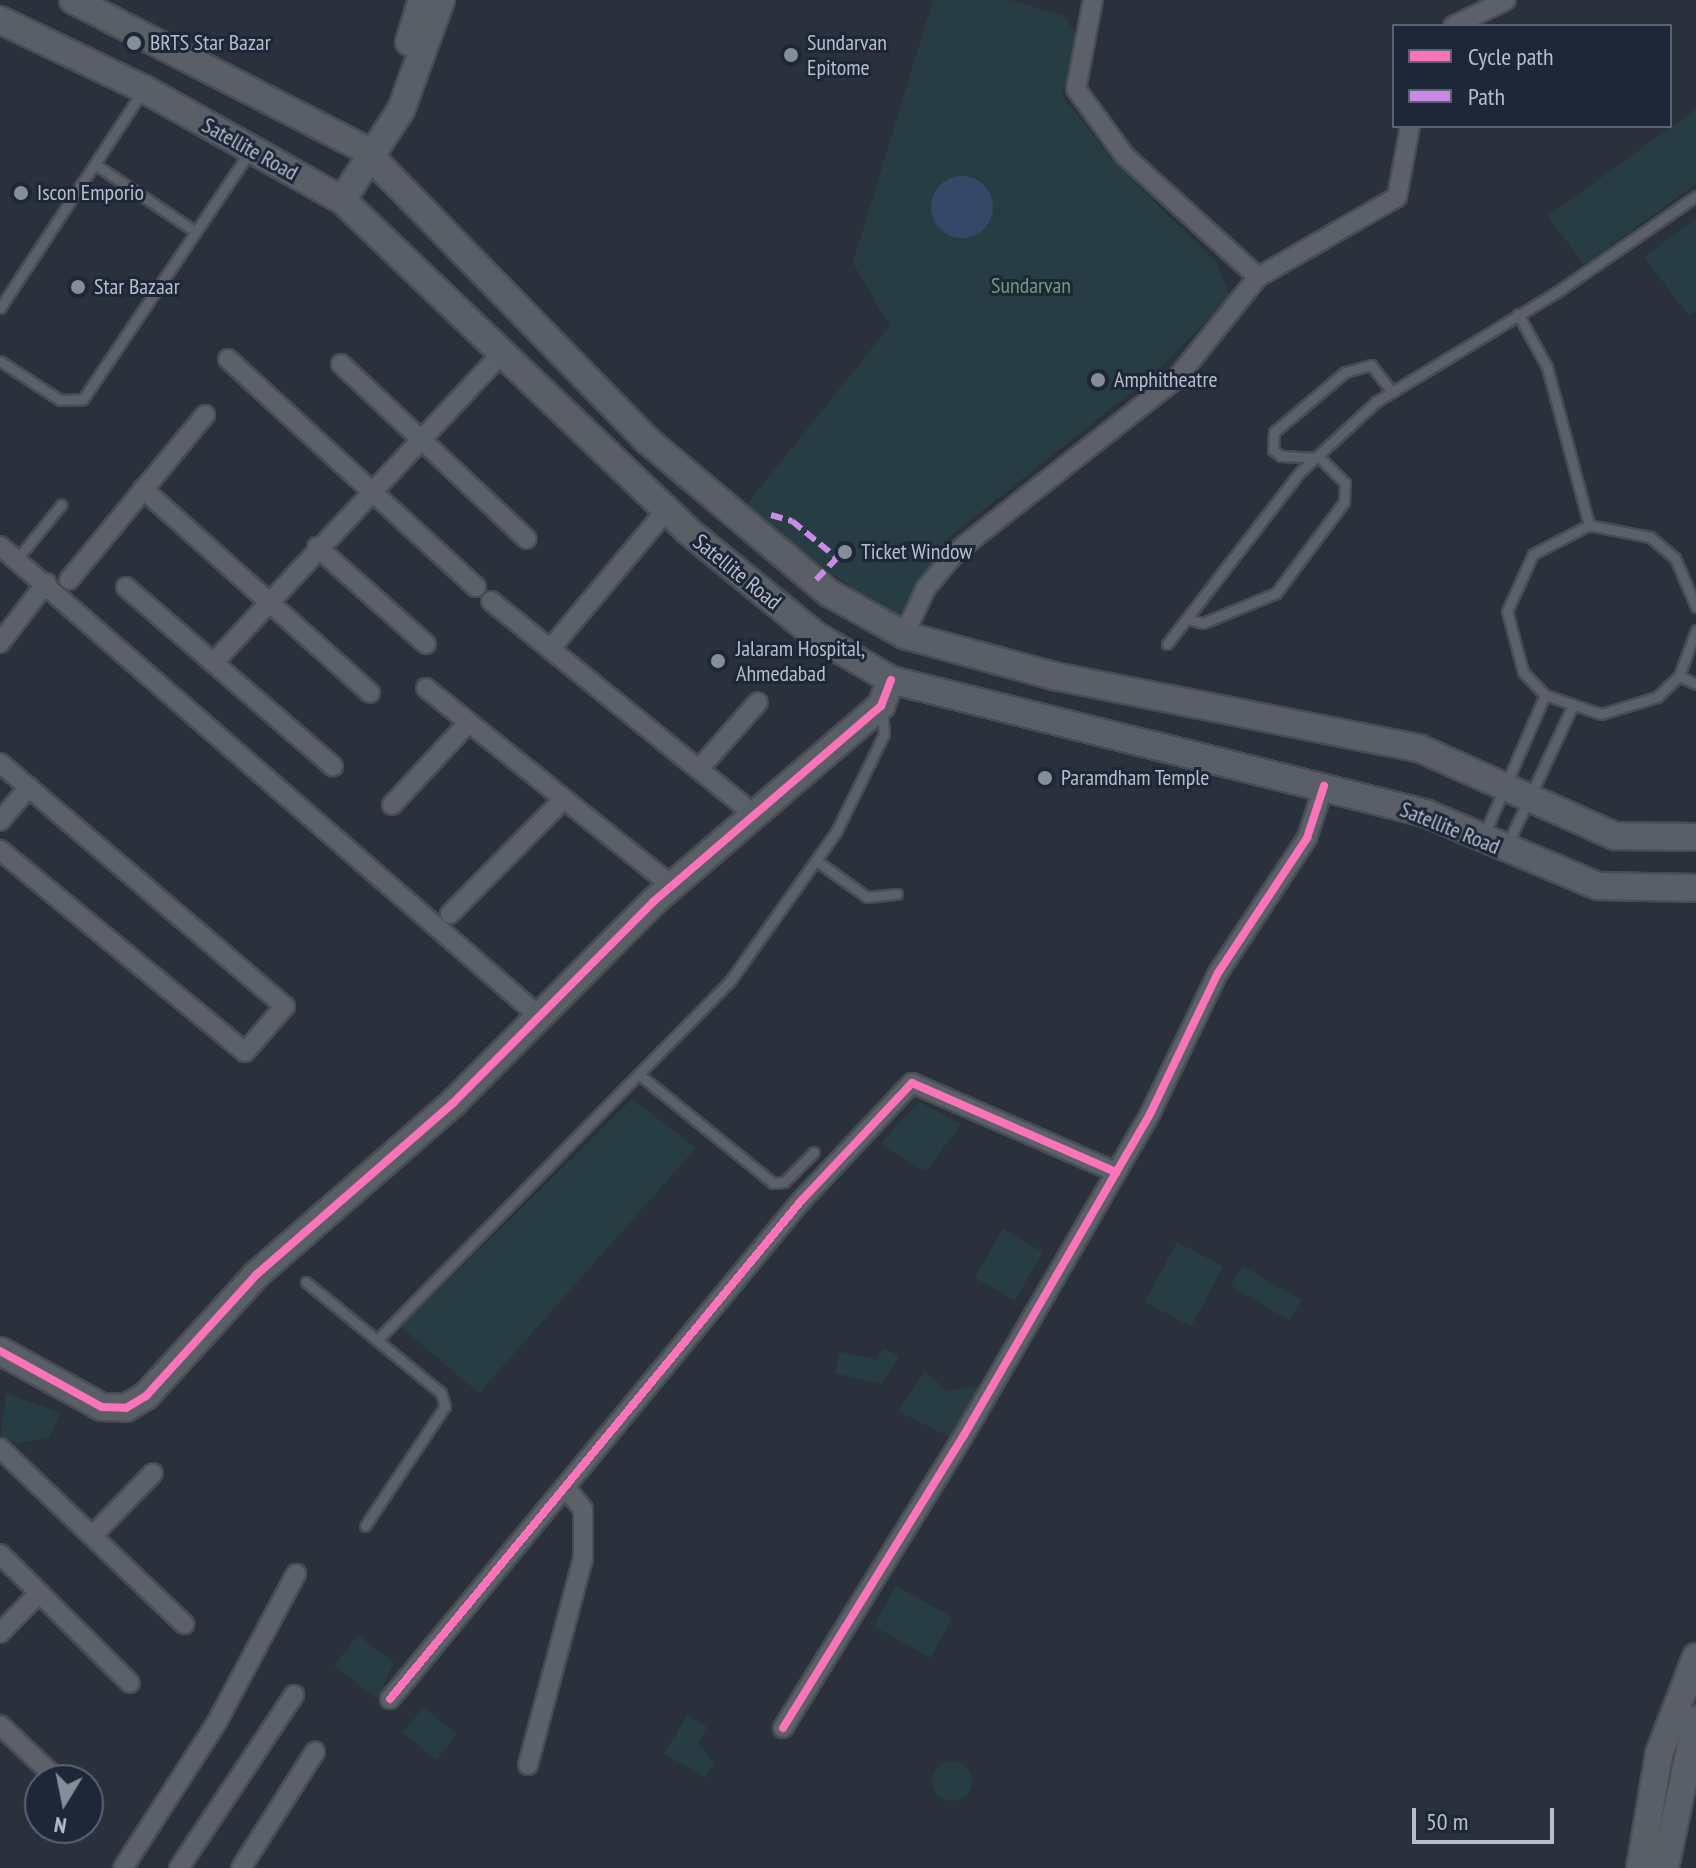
<!DOCTYPE html>
<html>
<head>
<meta charset="utf-8">
<style>
	body { margin:0 }
	#map { position:relative; width:1696px; height:1868px; overflow:hidden; background:#2b313c; font-family:"PT Sans Narrow",sans-serif }
	div>[style] { position:absolute }
	.green>* { inset:0; background:#273d43; transform-origin:0 0 }
	.round { border-radius:50% }
	.water>* { inset:0; background:#364867 }
	.roads { filter:drop-shadow(2px 0 #484c54) drop-shadow(-2px 0 #484c54) drop-shadow(0 2px #484c54) drop-shadow(0 -2px #484c54) }
	.lane>* { height:9px; margin:-4.5px; padding:0 4.5px; transform-origin:4.5px; border-radius:4.5px; background:#5c6069 }
	.street>* { height:18px; margin:-9px; padding:0 9px; transform-origin:9px; border-radius:9px; background:#5c6069 }
	.secondary>* { height:26px; margin:-13px; padding:0 13px; transform-origin:13px; border-radius:13px; background:#5a5f67 }
	.quiet>* { height:6px; margin-top:-3px; transform-origin:0; background:repeating-linear-gradient(90deg,#ca8be6 0 12px,transparent 0 18px) }
	.cycleway>* { height:8px; margin:-4px; padding:0 4px; transform-origin:4px; border-radius:4px; background:#fb73b8 }
	.dots>* { width:22px; height:22px; translate:-50% -50%; box-sizing:border-box; border:4px solid #1d2738; border-radius:50% }
	span { translate:-50% -50%; white-space:nowrap; text-align:center; line-height:1.15; -webkit-text-stroke:6px #1d2738; paint-order:stroke }
	.poi-label { font-size:22px; color:#b6becc }
	.left { translate:0 -50%; text-align:left }
	.street-label { font-size:22px; color:#b6becc }
	.park-label { font-size:22px; color:#6b9f79 }
	.legend { position:absolute; left:1392px; top:24px; width:280px; height:104px; box-sizing:border-box; background:#1d2738; border:2px solid #5a6373; margin:0; padding:10px 14px; list-style:none; font-size:24px; color:#b6becc }
	.legend li { display:flex; align-items:center; gap:16px; height:40px }
	.legend b { width:40px; border:2px solid #5a6373 }
	.north { position:absolute; left:24px; top:1764px; width:80px; height:80px; box-sizing:border-box; background:#1d2738; border:2px solid #5a6373; border-radius:50%; rotate:190deg; font-size:22px; font-weight:700; line-height:32px; text-align:center; color:#b6becc }
	.north::after { content:''; display:block; margin:auto; width:28px; height:36px; background:#858d9a; clip-path:polygon(50% 0,100% 100%,50% 72%,0 100%) }
	.scale { position:absolute; left:1412px; top:1808px; width:142px; height:36px; box-sizing:border-box; border:4px solid #b6becc; border-top:0; padding-left:10px; font-size:24px; line-height:28px; white-space:nowrap; color:#b6becc; -webkit-text-stroke:6px #1d2738; paint-order:stroke }
</style>
</head>
<body>
<div id="map">
	<div class="green">
		<div style="clip-path:polygon(933px 0,1010px 0,1064px 16px,1079px 38px,1062px 95px,1116px 164px,1216px 262px,1230px 296px,1157px 372px,949px 537px,896px 620px,744px 508px,890px 326px,853px 263px)"></div>
		<div style="clip-path:polygon(1696px 109px,1696px 184px,1584px 265px,1548px 216px)"></div>
		<div style="clip-path:polygon(1696px 218px,1696px 311px,1689px 316px,1644px 257px)"></div>
		<div style="clip-path:polygon(632px 1099px,696px 1148px,479px 1393px,401px 1327px)"></div>
		<div style="clip-path:polygon(919px 1102px,961px 1124px,926px 1172px,880px 1144px)"></div>
		<div style="left:1003px;top:1229px;width:46px;height:56px;rotate:30deg"></div>
		<div style="left:1177px;top:1242px;width:52px;height:68px;rotate:28deg"></div>
		<div style="left:1242px;top:1266px;width:68px;height:23px;rotate:30deg"></div>
		<div style="clip-path:polygon(884px 1348px,899px 1357px,881px 1384px,835px 1373px,839px 1352px,876px 1359px)"></div>
		<div style="clip-path:polygon(925px 1371px,947px 1391px,979px 1386px,952px 1438px,898px 1411px)"></div>
		<div style="clip-path:polygon(6px 1393px,60px 1413px,49px 1437px,16px 1444px,0 1438px)"></div>
		<div style="left:896px;top:1586px;width:65px;height:46px;rotate:29deg"></div>
		<div style="clip-path:polygon(358px 1635px,394px 1663px,377px 1699px,334px 1666px)"></div>
		<div style="left:424px;top:1707px;width:43px;height:33px;rotate:40deg"></div>
		<div style="clip-path:polygon(688px 1715px,707px 1727px,698px 1743px,714px 1763px,705px 1778px,664px 1753px)"></div>
		<div class="round" style="left:932px;top:1761px;width:40px;height:40px"></div>
	</div>
	<div class="water">
		<div class="round" style="left:931px;top:176px;width:62px;height:62px"></div>
	</div>
	<div class="roads">
		<div class="lane">
			<div style="left:96px;top:165px;width:120px;rotate:33.8deg"></div>
			<div style="left:0;top:308px;width:258px;rotate:-56.7deg"></div>
			<div style="left:1518px;top:314px;width:60px;rotate:61.3deg"></div>
			<div style="left:1547px;top:367px;width:163px;rotate:75.1deg"></div>
			<div style="left:0;top:361px;width:72px;rotate:33deg"></div>
			<div style="left:60px;top:400px;width:23px;rotate:-2deg"></div>
			<div style="left:83px;top:399px;width:299px;rotate:-56deg"></div>
			<div style="left:17px;top:559px;width:70px;rotate:-50.8deg"></div>
			<div style="left:1696px;top:607px;width:53px;rotate:-113.2deg"></div>
			<div style="left:1675px;top:558px;width:33px;rotate:-140deg"></div>
			<div style="left:1650px;top:537px;width:62px;rotate:-168.9deg"></div>
			<div style="left:1589px;top:525px;width:63px;rotate:152.6deg"></div>
			<div style="left:1533px;top:554px;width:63px;rotate:114.5deg"></div>
			<div style="left:1507px;top:611px;width:63px;rotate:75.3deg"></div>
			<div style="left:1523px;top:672px;width:32px;rotate:46deg"></div>
			<div style="left:1545px;top:695px;width:59px;rotate:18.7deg"></div>
			<div style="left:1601px;top:714px;width:59px;rotate:-16.9deg"></div>
			<div style="left:1657px;top:697px;width:30px;rotate:-44deg"></div>
			<div style="left:1679px;top:676px;width:49px;rotate:-69.7deg"></div>
			<div style="left:1187px;top:619px;width:16px;rotate:14deg"></div>
			<div style="left:1203px;top:623px;width:79px;rotate:-22.3deg"></div>
			<div style="left:1276px;top:593px;width:114px;rotate:-53.2deg"></div>
			<div style="left:1344px;top:502px;width:19px;rotate:-87deg"></div>
			<div style="left:1345px;top:483px;width:35px;rotate:-135deg"></div>
			<div style="left:1320px;top:458px;width:39px;rotate:-177deg"></div>
			<div style="left:1281px;top:456px;width:10px;rotate:-143deg"></div>
			<div style="left:1273px;top:450px;width:18px;rotate:-87deg"></div>
			<div style="left:1274px;top:432px;width:93px;rotate:-40.2deg"></div>
			<div style="left:1345px;top:372px;width:27px;rotate:-15deg"></div>
			<div style="left:1371px;top:365px;width:34px;rotate:52deg"></div>
			<div style="left:1167px;top:644px;width:217px;rotate:-52.3deg"></div>
			<div style="left:1300px;top:472px;width:105px;rotate:-42.7deg"></div>
			<div style="left:1377px;top:401px;width:210px;rotate:-31.2deg"></div>
			<div style="left:1557px;top:292px;width:169px;rotate:-34.6deg"></div>
			<div style="left:1679px;top:676px;width:19px;rotate:25deg"></div>
			<div style="left:1484px;top:835px;width:153px;rotate:-66.5deg"></div>
			<div style="left:1508px;top:843px;width:148px;rotate:-64.8deg"></div>
			<div style="left:818px;top:862px;width:60px;rotate:35.5deg"></div>
			<div style="left:867px;top:897px;width:30px;rotate:-6deg"></div>
			<div style="left:641px;top:1076px;width:170px;rotate:39deg"></div>
			<div style="left:773px;top:1183px;width:11px;rotate:-5deg"></div>
			<div style="left:784px;top:1182px;width:42px;rotate:-45deg"></div>
			<div style="left:306px;top:1282px;width:175px;rotate:39.4deg"></div>
			<div style="left:441px;top:1393px;width:14px;rotate:73deg"></div>
			<div style="left:445px;top:1406px;width:144px;rotate:123.7deg"></div>
			<div style="left:377px;top:1340px;width:503px;rotate:-45.48deg"></div>
			<div style="left:730px;top:981px;width:183px;rotate:-54.6deg"></div>
			<div style="left:836px;top:832px;width:109px;rotate:-63.9deg"></div>
			<div style="left:884px;top:734px;width:23px;rotate:-95deg"></div>
		</div>
		<div class="street">
			<div style="left:1453px;top:26px;width:59px;rotate:-26.1deg"></div>
			<div style="left:1258px;top:277px;width:160px;rotate:-29.9deg"></div>
			<div style="left:1397px;top:197px;width:72px;rotate:-79.6deg"></div>
			<div style="left:228px;top:359px;width:337px;rotate:42.6deg"></div>
			<div style="left:341px;top:364px;width:255px;rotate:43.3deg"></div>
			<div style="left:143px;top:489px;width:305px;rotate:41.9deg"></div>
			<div style="left:0;top:546px;width:717px;rotate:41.1deg"></div>
			<div style="left:317px;top:547px;width:146px;rotate:41.7deg"></div>
			<div style="left:69px;top:580px;width:214px;rotate:-50.5deg"></div>
			<div style="left:126px;top:587px;width:274px;rotate:40.9deg"></div>
			<div style="left:491px;top:601px;width:324px;rotate:39deg"></div>
			<div style="left:904px;top:635px;width:52px;rotate:-64.9deg"></div>
			<div style="left:926px;top:588px;width:47px;rotate:-50.2deg"></div>
			<div style="left:956px;top:552px;width:281px;rotate:-38.2deg"></div>
			<div style="left:1177px;top:378px;width:129px;rotate:-51.3deg"></div>
			<div style="left:1258px;top:277px;width:180px;rotate:-137.7deg"></div>
			<div style="left:1125px;top:156px;width:83px;rotate:-126.2deg"></div>
			<div style="left:1076px;top:89px;width:91px;rotate:-79.2deg"></div>
			<div style="left:0;top:643px;width:76px;rotate:-52.5deg"></div>
			<div style="left:550px;top:649px;width:180px;rotate:-50deg"></div>
			<div style="left:215px;top:661px;width:417px;rotate:-47deg"></div>
			<div style="left:426px;top:688px;width:316px;rotate:38.8deg"></div>
			<div style="left:0;top:763px;width:375px;rotate:40.5deg"></div>
			<div style="left:285px;top:1006px;width:61px;rotate:131deg"></div>
			<div style="left:245px;top:1052px;width:318px;rotate:-140.5deg"></div>
			<div style="left:699px;top:769px;width:89px;rotate:-48.6deg"></div>
			<div style="left:392px;top:805px;width:113px;rotate:-47.1deg"></div>
			<div style="left:0;top:821px;width:45px;rotate:-49.5deg"></div>
			<div style="left:450px;top:914px;width:162px;rotate:-45.3deg"></div>
			<div style="left:0;top:1448px;width:255px;rotate:43.7deg"></div>
			<div style="left:93px;top:1535px;width:86px;rotate:-45.9deg"></div>
			<div style="left:0;top:1554px;width:183px;rotate:44.8deg"></div>
			<div style="left:0;top:1633px;width:56px;rotate:-45.7deg"></div>
			<div style="left:390px;top:1699px;width:646px;rotate:-50.47deg"></div>
			<div style="left:801px;top:1201px;width:162px;rotate:-46.8deg"></div>
			<div style="left:912px;top:1083px;width:223px;rotate:23.6deg"></div>
			<div style="left:0;top:1725px;width:80px;rotate:43.5deg"></div>
			<div style="left:783px;top:1728px;width:344px;rotate:-58.3deg"></div>
			<div style="left:964px;top:1435px;width:373px;rotate:-59.9deg"></div>
			<div style="left:1151px;top:1112px;width:154px;rotate:-64.3deg"></div>
			<div style="left:1218px;top:973px;width:162px;rotate:-56.6deg"></div>
			<div style="left:1307px;top:838px;width:55px;rotate:-71.9deg"></div>
			<div style="left:528px;top:1765px;width:213px;rotate:-75.1deg"></div>
			<div style="left:583px;top:1559px;width:50px;rotate:-90deg"></div>
			<div style="left:583px;top:1509px;width:28px;rotate:-129deg"></div>
			<div style="left:123px;top:1868px;width:174px;rotate:-57.2deg"></div>
			<div style="left:217px;top:1722px;width:168px;rotate:-61.9deg"></div>
			<div style="left:179px;top:1868px;width:208px;rotate:-56.4deg"></div>
			<div style="left:241px;top:1868px;width:138px;rotate:-57.5deg"></div>
		</div>
		<div class="secondary">
			<div style="left:73px;top:0;width:325px;rotate:27.1deg"></div>
			<div style="left:362px;top:148px;width:408px;rotate:45.7deg"></div>
			<div style="left:647px;top:440px;width:238px;rotate:40.1deg"></div>
			<div style="left:829px;top:593px;width:86px;rotate:29.2deg"></div>
			<div style="left:904px;top:635px;width:156px;rotate:15.3deg"></div>
			<div style="left:1054px;top:676px;width:374px;rotate:11.2deg"></div>
			<div style="left:1421px;top:749px;width:213px;rotate:24.2deg"></div>
			<div style="left:1615px;top:836px;width:81px;rotate:0.7deg"></div>
			<div style="left:0;top:20px;width:160px;rotate:25.6deg"></div>
			<div style="left:144px;top:89px;width:227px;rotate:29.3deg"></div>
			<div style="left:342px;top:200px;width:479px;rotate:43.7deg"></div>
			<div style="left:688px;top:531px;width:164px;rotate:39.3deg"></div>
			<div style="left:815px;top:635px;width:88px;rotate:30.6deg"></div>
			<div style="left:891px;top:680px;width:550px;rotate:13.99deg"></div>
			<div style="left:1425px;top:813px;width:188px;rotate:22.9deg"></div>
			<div style="left:1598px;top:886px;width:98px;rotate:1.2deg"></div>
			<div style="left:409px;top:42px;width:44px;rotate:-72.8deg"></div>
			<div style="left:342px;top:200px;width:108px;rotate:-56.8deg"></div>
			<div style="left:401px;top:110px;width:117px;rotate:-70deg"></div>
			<div style="left:0;top:1351px;width:116px;rotate:28.8deg"></div>
			<div style="left:102px;top:1407px;width:24px;rotate:2deg"></div>
			<div style="left:126px;top:1408px;width:23px;rotate:-31deg"></div>
			<div style="left:146px;top:1396px;width:164px;rotate:-47.7deg"></div>
			<div style="left:256px;top:1275px;width:262px;rotate:-41.1deg"></div>
			<div style="left:453px;top:1103px;width:284px;rotate:-45.1deg"></div>
			<div style="left:653px;top:902px;width:301px;rotate:-40.7deg"></div>
			<div style="left:881px;top:706px;width:28px;rotate:-69deg"></div>
			<div style="left:1640px;top:1868px;width:116px;rotate:-80.5deg"></div>
			<div style="left:1659px;top:1754px;width:104px;rotate:-69.1deg"></div>
			<div style="left:1665px;top:1868px;width:152px;rotate:-78.2deg"></div>
		</div>
	</div>
	<div class="quiet">
		<div style="left:771px;top:515px;width:22px;rotate:16deg"></div>
		<div style="left:792px;top:521px;width:58px;rotate:39.4deg"></div>
		<div style="left:837px;top:558px;width:32px;rotate:134deg"></div>
	</div>
	<div class="cycleway">
		<div style="left:0;top:1351px;width:116px;rotate:28.8deg"></div>
		<div style="left:102px;top:1407px;width:24px;rotate:2deg"></div>
		<div style="left:126px;top:1408px;width:23px;rotate:-31deg"></div>
		<div style="left:146px;top:1396px;width:164px;rotate:-47.7deg"></div>
		<div style="left:256px;top:1275px;width:262px;rotate:-41.1deg"></div>
		<div style="left:453px;top:1103px;width:284px;rotate:-45.1deg"></div>
		<div style="left:653px;top:902px;width:301px;rotate:-40.7deg"></div>
		<div style="left:881px;top:706px;width:28px;rotate:-69deg"></div>
		<div style="left:390px;top:1699px;width:646px;rotate:-50.47deg"></div>
		<div style="left:801px;top:1201px;width:162px;rotate:-46.8deg"></div>
		<div style="left:912px;top:1083px;width:223px;rotate:23.6deg"></div>
		<div style="left:783px;top:1728px;width:344px;rotate:-58.3deg"></div>
		<div style="left:964px;top:1435px;width:373px;rotate:-59.9deg"></div>
		<div style="left:1151px;top:1112px;width:154px;rotate:-64.3deg"></div>
		<div style="left:1218px;top:973px;width:162px;rotate:-56.6deg"></div>
		<div style="left:1307px;top:838px;width:55px;rotate:-71.9deg"></div>
	</div>
	<div class="dots">
		<div style="left:134px;top:43px;background:#858d9a"></div>
		<div style="left:791px;top:55px;background:#858d9a"></div>
		<div style="left:21px;top:193px;background:#858d9a"></div>
		<div style="left:78px;top:287px;background:#858d9a"></div>
		<div style="left:1098px;top:380px;background:#858d9a"></div>
		<div style="left:845px;top:552px;background:#858d9a"></div>
		<div style="left:718px;top:661px;background:#858d9a"></div>
		<div style="left:1045px;top:778px;background:#858d9a"></div>
	</div>
	<div class="poi-label">
		<span class="left" style="left:807px;top:55px">Sundarvan<br>Epitome</span>
		<span class="left" style="left:150px;top:43px">BRTS Star Bazar</span>
		<span class="left" style="left:37px;top:193px">Iscon Emporio</span>
		<span class="left" style="left:94px;top:287px">Star Bazaar</span>
		<span class="left" style="left:1114px;top:380px">Amphitheatre</span>
		<span class="left" style="left:861px;top:552px">Ticket Window</span>
		<span class="left" style="left:736px;top:661px">Jalaram Hospital,<br>Ahmedabad</span>
		<span class="left" style="left:1061px;top:778px">Paramdham Temple</span>
	</div>
	<div class="street-label">
		<span style="left:250px;top:149px;rotate:29deg">Satellite Road</span>
		<span style="left:737px;top:572px;rotate:39deg">Satellite Road</span>
		<span style="left:1450px;top:828px;rotate:22deg">Satellite Road</span>
	</div>
	<div class="park-label">
		<span style="left:1031px;top:286px">Sundarvan</span>
	</div>
	<ul class="legend">
	<li><b style="height:10px;background:#fb73b8"></b>Cycle path</li>
	<li><b style="height:10px;background:#ca8be6"></b>Path</li>
	</ul>
	<div class="north">N</div>
	<div class="scale">50 m</div>
</div>
</body>
</html>
